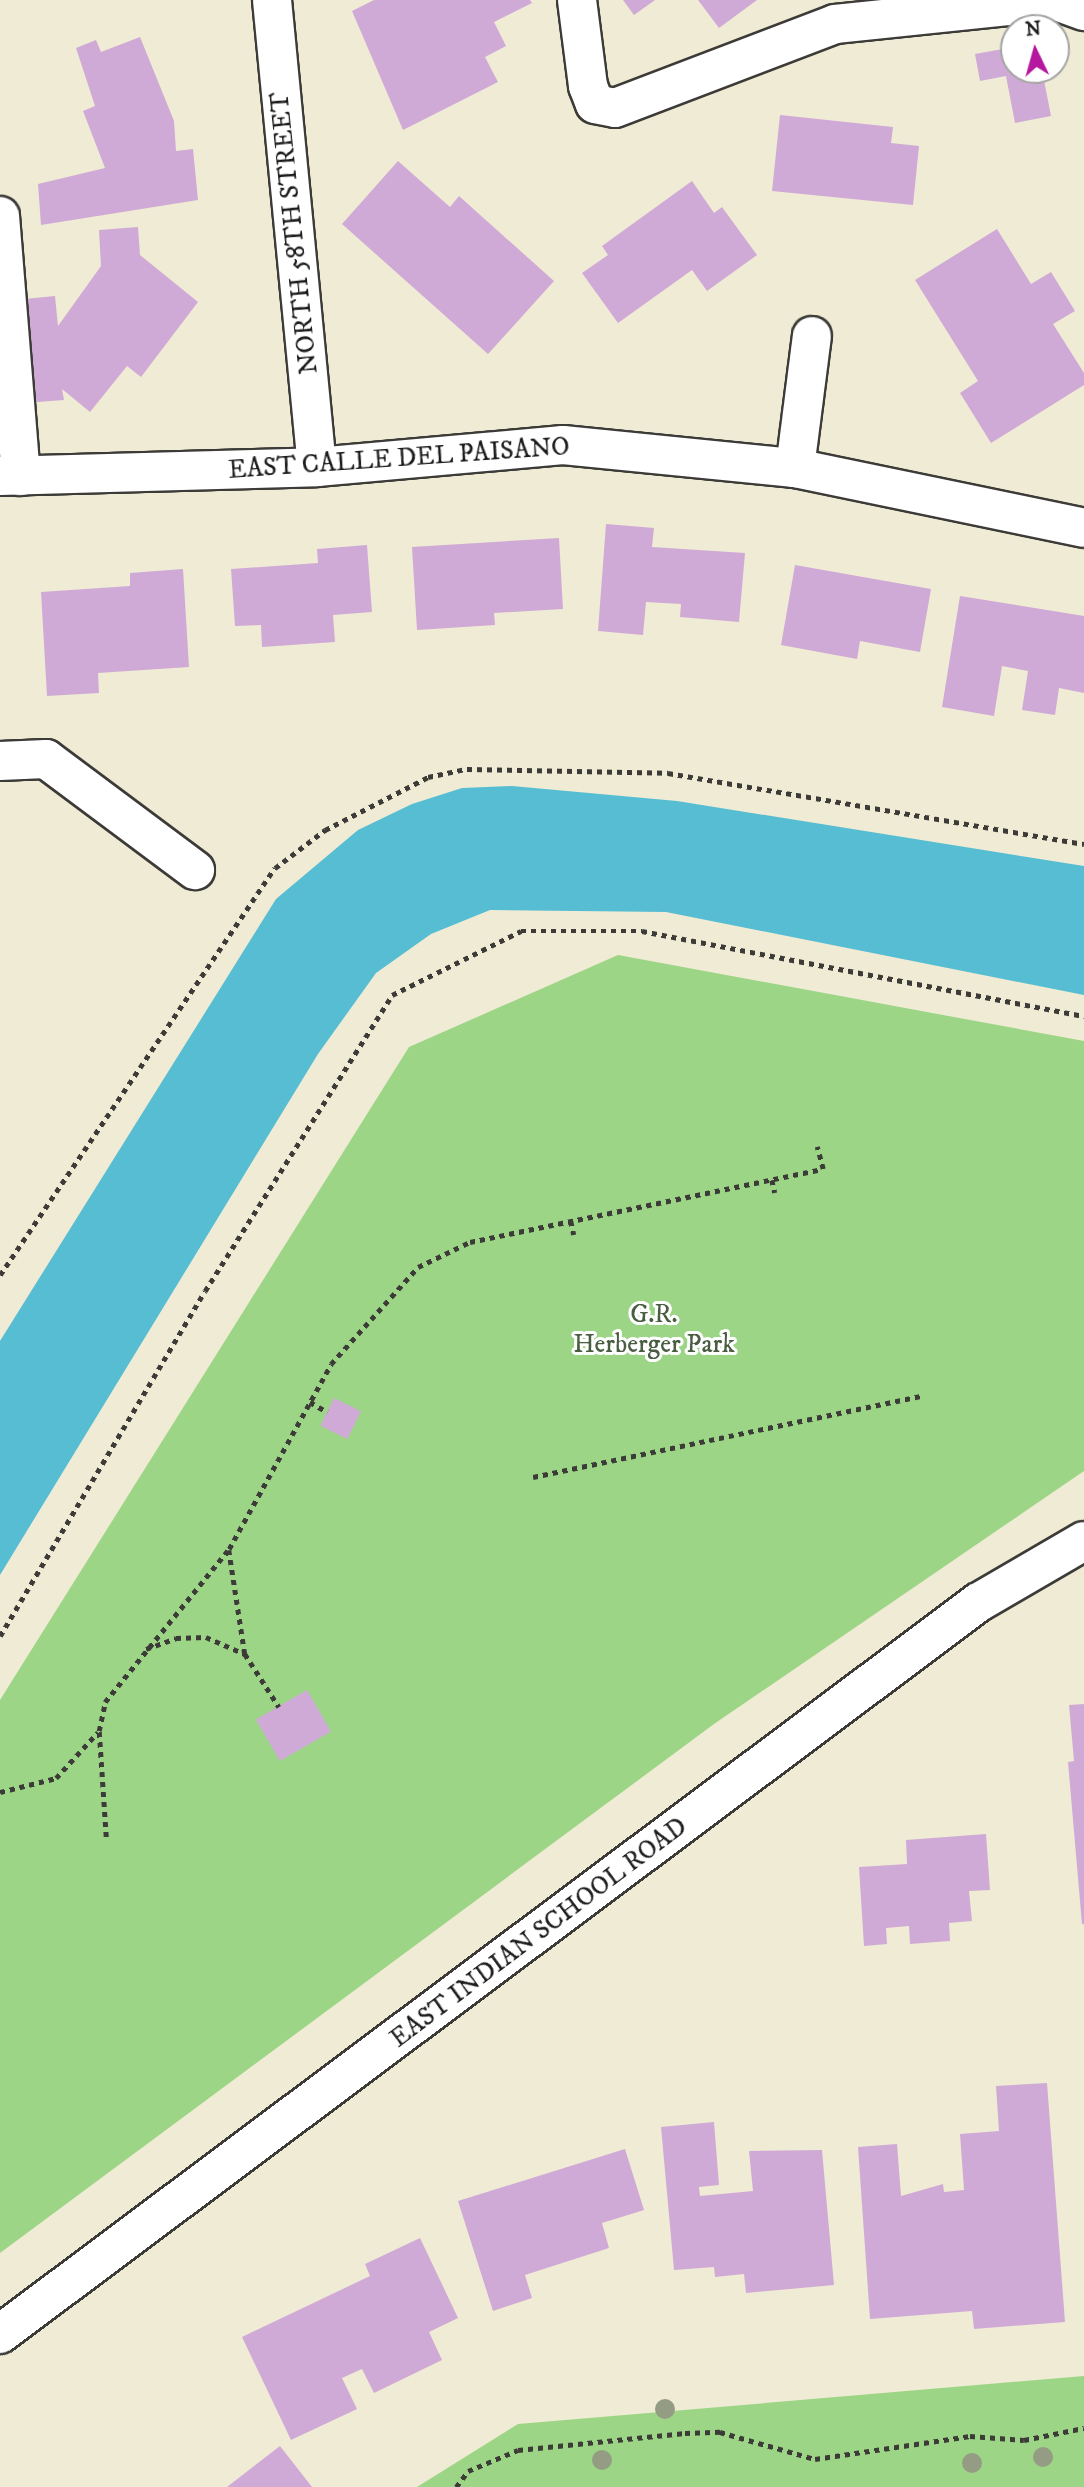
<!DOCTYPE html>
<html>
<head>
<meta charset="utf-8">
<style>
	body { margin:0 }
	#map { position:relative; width:1084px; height:2487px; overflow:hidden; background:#f0ebd4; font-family:"IM FELL DW Pica",serif }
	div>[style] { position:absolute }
	.green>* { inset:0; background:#9dd587 }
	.water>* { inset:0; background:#56bdd3 }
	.building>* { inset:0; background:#d0aad6; transform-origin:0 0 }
	.path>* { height:4.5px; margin-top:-2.25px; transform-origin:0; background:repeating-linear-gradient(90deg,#3c3b38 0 5px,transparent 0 10px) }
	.roads { filter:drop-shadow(2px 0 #3c3b38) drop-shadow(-2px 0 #3c3b38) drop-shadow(0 2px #3c3b38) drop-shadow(0 -2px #3c3b38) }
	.minor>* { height:38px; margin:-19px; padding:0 19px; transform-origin:19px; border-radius:19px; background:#fff }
	.major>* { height:38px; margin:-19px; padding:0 19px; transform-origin:19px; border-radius:19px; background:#fff }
	.trees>* { width:20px; height:20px; margin:-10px; border-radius:50%; background:#949d83 }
	span { translate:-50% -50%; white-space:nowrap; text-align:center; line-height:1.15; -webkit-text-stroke:6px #fff; paint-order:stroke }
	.street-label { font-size:26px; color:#1c1c1c }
	.park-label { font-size:26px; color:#495d41 }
	.north { position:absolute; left:1000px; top:14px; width:70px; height:70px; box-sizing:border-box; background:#fff; border:2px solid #a4a4a4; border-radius:50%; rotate:355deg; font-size:19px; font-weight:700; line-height:28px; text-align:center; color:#1c1c1c }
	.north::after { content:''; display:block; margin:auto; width:24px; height:32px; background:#b5179e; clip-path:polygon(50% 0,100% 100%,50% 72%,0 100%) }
</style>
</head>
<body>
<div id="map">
	<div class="green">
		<div style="clip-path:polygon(618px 955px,1084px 1041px,1084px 1471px,714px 1724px,0 2253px,0 1700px,409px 1047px)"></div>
		<div style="clip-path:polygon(1084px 2376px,1084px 2487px,417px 2487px,518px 2424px)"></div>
	</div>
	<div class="water">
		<div style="clip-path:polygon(512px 786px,677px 801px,1084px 866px,1084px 995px,666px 912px,490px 910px,431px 934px,376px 973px,318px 1054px,0 1575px,0 1341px,276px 899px,358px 830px,412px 804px,462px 788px)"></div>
	</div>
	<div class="building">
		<div style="clip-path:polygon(374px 0,530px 0,532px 3px,494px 22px,506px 46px,485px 57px,498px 82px,403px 130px,352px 11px)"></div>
		<div style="clip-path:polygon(623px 0,655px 0,634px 15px)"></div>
		<div style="clip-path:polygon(698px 0,757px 0,719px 28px)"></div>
		<div style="clip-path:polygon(140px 37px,174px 121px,176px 151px,193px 149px,198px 200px,41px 225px,38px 184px,105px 168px,83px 111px,95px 106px,76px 48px,96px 40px,101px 52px)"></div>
		<div style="clip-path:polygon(1014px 47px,1014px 70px,1042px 70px,1051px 116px,1015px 123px,1006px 76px,980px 81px,975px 54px)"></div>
		<div style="clip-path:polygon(780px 115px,893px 127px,891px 143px,919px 146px,913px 205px,772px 191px)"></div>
		<div style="clip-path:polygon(398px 161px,450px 207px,459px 196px,554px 281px,488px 354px,342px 224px)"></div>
		<div style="clip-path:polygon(692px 181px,714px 213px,722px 207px,757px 255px,707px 291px,692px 270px,618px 323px,582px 273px,608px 255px,602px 246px)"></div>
		<div style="clip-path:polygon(138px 227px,140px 255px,198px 302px,141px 377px,127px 366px,90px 412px,62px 389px,64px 400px,24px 403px,14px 300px,55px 296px,58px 326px,101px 266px,99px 230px)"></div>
		<div style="clip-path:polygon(997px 229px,1031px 284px,1051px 272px,1075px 311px,1053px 324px,1084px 373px,1084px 385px,991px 443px,960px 393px,978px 381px,915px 280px)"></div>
		<div style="clip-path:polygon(606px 524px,654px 528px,652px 547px,745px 553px,739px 622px,680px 617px,681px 604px,646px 602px,643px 635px,598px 631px)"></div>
		<div style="clip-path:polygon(559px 538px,563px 609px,494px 613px,495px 625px,417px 630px,412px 547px)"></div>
		<div style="clip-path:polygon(367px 545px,372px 612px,333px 615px,335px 642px,262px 647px,261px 625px,235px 626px,231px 569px,318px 563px,317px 549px)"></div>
		<div style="clip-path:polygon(795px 565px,931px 589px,920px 652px,860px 641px,857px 659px,781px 645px)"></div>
		<div style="clip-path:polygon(183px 569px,189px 667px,98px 673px,99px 693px,47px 696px,41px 592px,130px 586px,130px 573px)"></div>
		<div style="clip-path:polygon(960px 596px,1084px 616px,1084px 693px,1059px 688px,1055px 715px,1022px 710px,1028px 671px,1002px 666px,994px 716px,942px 707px)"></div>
		<div style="left:334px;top:1398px;width:30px;height:31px;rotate:26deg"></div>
		<div style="left:307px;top:1690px;width:48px;height:59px;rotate:60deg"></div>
		<div style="clip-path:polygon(1084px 1704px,1084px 1924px,1082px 1924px,1068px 1762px,1074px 1761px,1069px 1705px)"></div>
		<div style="clip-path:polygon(986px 1834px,990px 1890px,969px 1891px,972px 1921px,949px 1923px,950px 1941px,910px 1944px,909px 1926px,886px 1928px,887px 1944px,864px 1946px,859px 1867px,907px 1864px,906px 1840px)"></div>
		<div style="clip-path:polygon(1047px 2083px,1065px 2322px,974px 2329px,972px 2311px,870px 2319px,858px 2147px,897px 2144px,901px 2196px,943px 2184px,944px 2192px,964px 2190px,960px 2134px,999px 2131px,996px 2086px)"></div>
		<div style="clip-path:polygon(714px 2122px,719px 2185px,699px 2187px,700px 2196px,753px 2191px,749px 2151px,822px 2150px,834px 2285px,746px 2293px,744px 2274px,715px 2277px,714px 2267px,674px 2270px,661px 2127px)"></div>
		<div style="clip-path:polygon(625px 2149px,644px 2210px,602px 2223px,609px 2248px,525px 2275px,532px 2298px,493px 2311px,458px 2201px)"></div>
		<div style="clip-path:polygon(420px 2238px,458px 2318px,429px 2332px,442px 2360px,374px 2393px,362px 2369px,342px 2378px,357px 2409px,291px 2440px,242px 2337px,370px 2276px,365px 2264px)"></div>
		<div style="clip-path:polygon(280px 2446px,312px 2487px,227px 2487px)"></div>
	</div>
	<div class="path">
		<div style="left:772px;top:1180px;width:13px;rotate:77deg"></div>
		<div style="left:571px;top:1221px;width:14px;rotate:78deg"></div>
		<div style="left:0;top:1275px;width:491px;rotate:-56deg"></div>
		<div style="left:275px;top:868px;width:63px;rotate:-37.2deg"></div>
		<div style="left:325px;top:830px;width:116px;rotate:-27.2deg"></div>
		<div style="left:428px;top:777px;width:40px;rotate:-12deg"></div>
		<div style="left:467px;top:769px;width:201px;rotate:1.1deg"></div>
		<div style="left:668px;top:773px;width:422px;rotate:9.7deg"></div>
		<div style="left:310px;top:1402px;width:20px;rotate:30deg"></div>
		<div style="left:533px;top:1477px;width:396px;rotate:-11.8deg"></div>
		<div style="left:229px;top:1550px;width:105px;rotate:81.3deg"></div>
		<div style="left:0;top:1636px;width:401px;rotate:-59.3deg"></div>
		<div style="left:205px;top:1291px;width:350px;rotate:-57.7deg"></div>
		<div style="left:392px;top:995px;width:144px;rotate:-26.4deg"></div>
		<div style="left:521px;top:931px;width:121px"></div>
		<div style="left:642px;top:931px;width:450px;rotate:10.9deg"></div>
		<div style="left:146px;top:1649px;width:32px;rotate:-20deg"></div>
		<div style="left:176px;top:1638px;width:30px;rotate:-2deg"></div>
		<div style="left:206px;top:1637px;width:43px;rotate:23.6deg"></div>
		<div style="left:245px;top:1654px;width:63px;rotate:57.3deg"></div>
		<div style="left:0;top:1792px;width:58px;rotate:-14deg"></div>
		<div style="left:56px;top:1778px;width:62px;rotate:-47.6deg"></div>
		<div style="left:106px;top:1837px;width:106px;rotate:-93.8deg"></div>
		<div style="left:99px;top:1731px;width:30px;rotate:-78deg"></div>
		<div style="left:105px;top:1702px;width:197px;rotate:-51deg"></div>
		<div style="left:229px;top:1549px;width:211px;rotate:-61.1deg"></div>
		<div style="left:331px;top:1364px;width:130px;rotate:-48.1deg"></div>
		<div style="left:418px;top:1267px;width:58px;rotate:-25.7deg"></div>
		<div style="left:470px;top:1242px;width:360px;rotate:-11.7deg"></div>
		<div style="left:823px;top:1169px;width:23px;rotate:-105deg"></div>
		<div style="left:456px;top:2487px;width:20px;rotate:-53deg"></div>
		<div style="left:468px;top:2471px;width:54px;rotate:-22.8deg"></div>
		<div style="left:518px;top:2450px;width:168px;rotate:-5.8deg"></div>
		<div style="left:685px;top:2433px;width:35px;rotate:-2deg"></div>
		<div style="left:720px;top:2432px;width:99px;rotate:15.9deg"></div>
		<div style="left:815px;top:2459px;width:157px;rotate:-8.4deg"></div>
		<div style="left:970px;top:2436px;width:54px;rotate:4.2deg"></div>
		<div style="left:1024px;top:2440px;width:61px;rotate:-11.3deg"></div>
	</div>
	<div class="roads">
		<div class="minor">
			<div style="left:272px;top:0;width:469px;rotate:84.5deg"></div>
			<div style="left:577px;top:0;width:87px;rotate:82.7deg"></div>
			<div style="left:588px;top:86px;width:19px;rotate:69deg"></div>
			<div style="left:595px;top:104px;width:20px;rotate:11deg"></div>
			<div style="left:615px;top:108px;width:235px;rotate:-20.9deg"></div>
			<div style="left:835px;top:24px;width:222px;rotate:-5.9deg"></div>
			<div style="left:1056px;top:1px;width:30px;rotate:20deg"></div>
			<div style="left:0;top:216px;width:261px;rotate:85.4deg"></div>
			<div style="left:795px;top:468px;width:133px;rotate:-82.7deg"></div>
			<div style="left:0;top:476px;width:317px;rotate:-1.6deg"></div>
			<div style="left:317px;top:467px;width:247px;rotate:-5.1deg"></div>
			<div style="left:563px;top:445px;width:233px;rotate:5.7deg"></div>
			<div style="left:795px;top:468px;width:295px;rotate:11.7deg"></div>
			<div style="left:0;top:761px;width:46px;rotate:-2.5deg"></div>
			<div style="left:46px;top:759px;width:186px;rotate:36.7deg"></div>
		</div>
		<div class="major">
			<div style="left:0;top:2334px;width:1222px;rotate:-36.79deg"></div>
			<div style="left:979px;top:1602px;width:121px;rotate:-30.2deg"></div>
		</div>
	</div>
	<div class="trees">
		<div style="left:665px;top:2409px"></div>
		<div style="left:1043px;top:2457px"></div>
		<div style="left:602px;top:2460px"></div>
		<div style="left:972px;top:2463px"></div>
	</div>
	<div class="street-label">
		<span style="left:295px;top:233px;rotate:-96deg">NORTH 58TH STREET</span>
		<span style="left:399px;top:459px;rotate:-4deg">EAST CALLE DEL PAISANO</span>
		<span style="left:539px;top:1933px;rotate:-37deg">EAST INDIAN SCHOOL ROAD</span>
	</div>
	<div class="park-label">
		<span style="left:654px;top:1330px">G.R.<br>Herberger Park</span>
	</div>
	<div class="north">N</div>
</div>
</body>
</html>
